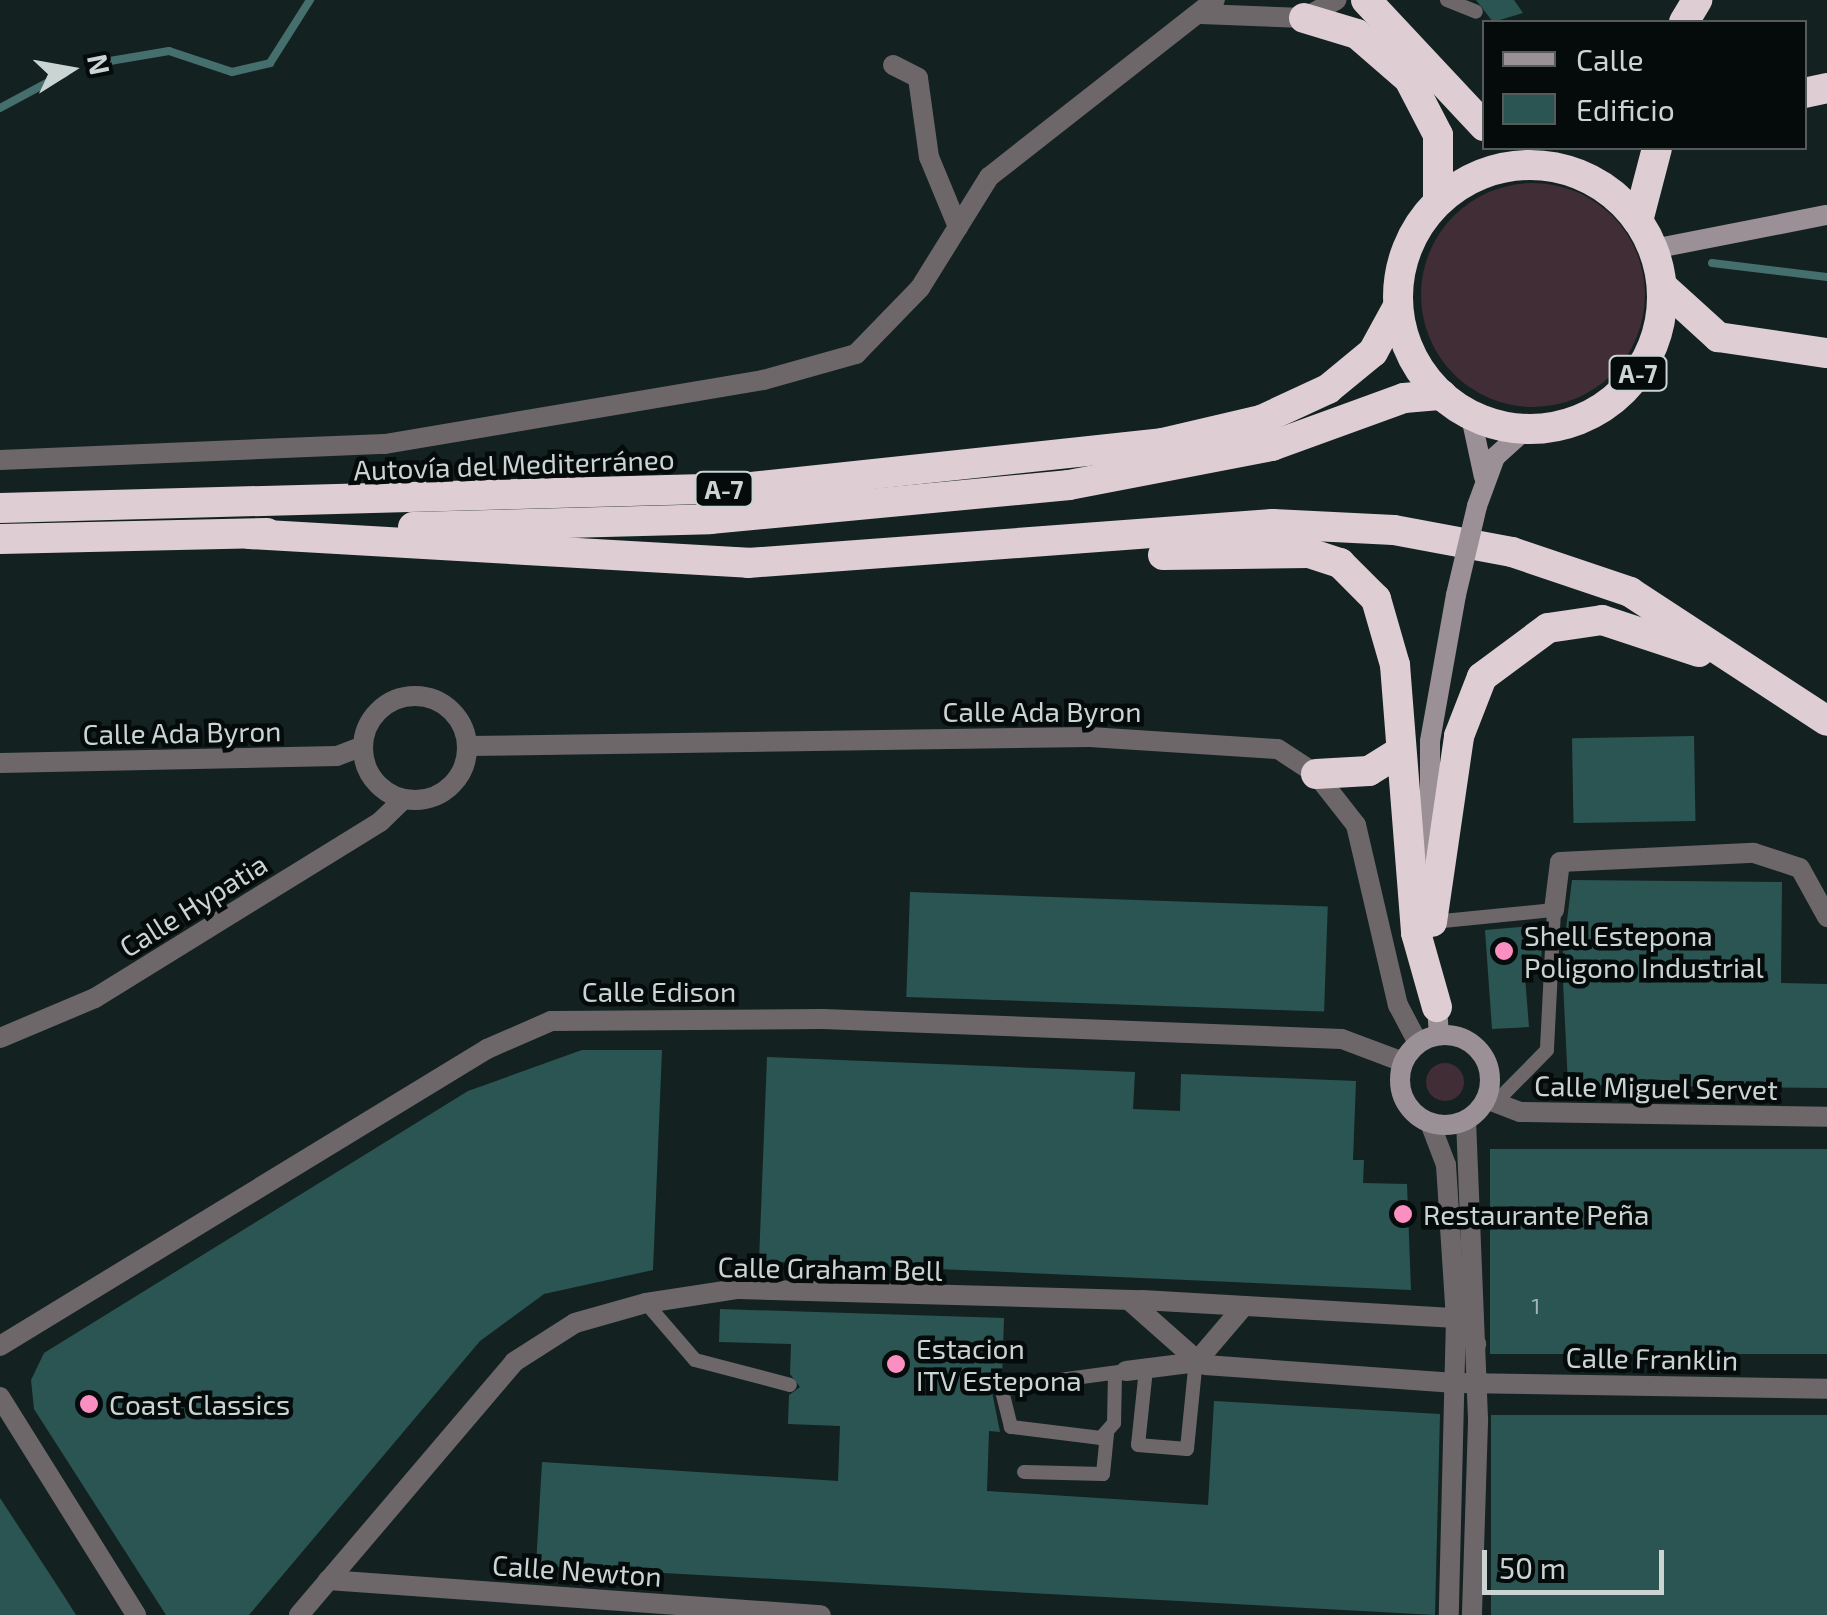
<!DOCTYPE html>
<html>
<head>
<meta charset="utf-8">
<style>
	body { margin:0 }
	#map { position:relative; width:1827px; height:1615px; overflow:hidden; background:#132221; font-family:"Exo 2",sans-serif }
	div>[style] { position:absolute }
	.green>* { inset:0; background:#402d35 }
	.round { border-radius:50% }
	.stream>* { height:8px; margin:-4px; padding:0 4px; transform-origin:4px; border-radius:4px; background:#456f6d }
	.building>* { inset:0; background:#2b5553; transform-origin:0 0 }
	.lane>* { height:14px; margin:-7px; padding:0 7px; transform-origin:7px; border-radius:7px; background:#6e676a }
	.street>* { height:20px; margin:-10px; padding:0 10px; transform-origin:10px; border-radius:10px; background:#6e676a }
	.street>.ring { margin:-10px; padding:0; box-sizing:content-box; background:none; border:20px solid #6e676a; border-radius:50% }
	.secondary>* { height:20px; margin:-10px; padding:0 10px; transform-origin:10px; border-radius:10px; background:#9b9095 }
	.secondary>.ring { margin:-10px; padding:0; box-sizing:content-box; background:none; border:20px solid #9b9095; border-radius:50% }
	.highway>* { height:30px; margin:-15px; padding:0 15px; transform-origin:15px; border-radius:15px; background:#dfcdd4 }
	.highway>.ring { margin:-15px; padding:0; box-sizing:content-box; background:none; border:30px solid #dfcdd4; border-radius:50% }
	.secondary-bridge>* { height:20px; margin:-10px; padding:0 10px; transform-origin:10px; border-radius:10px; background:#9b9095 }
	.dots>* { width:28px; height:28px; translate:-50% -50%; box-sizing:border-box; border:5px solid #050a0a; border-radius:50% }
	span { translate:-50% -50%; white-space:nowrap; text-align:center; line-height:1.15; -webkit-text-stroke:9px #050a0a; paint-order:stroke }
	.number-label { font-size:22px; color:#a2b4b3 }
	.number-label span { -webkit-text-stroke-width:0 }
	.shield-label span { padding:2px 8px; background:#050a0a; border:2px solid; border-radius:8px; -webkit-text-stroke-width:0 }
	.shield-label { font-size:25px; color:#cad4d3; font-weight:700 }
	.street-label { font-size:28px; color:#cad4d3 }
	.poi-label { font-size:28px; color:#cad4d3 }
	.left { translate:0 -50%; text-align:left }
	.legend { position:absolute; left:1482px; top:20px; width:325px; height:130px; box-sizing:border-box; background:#050a0a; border:2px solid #545b5a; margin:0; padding:12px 18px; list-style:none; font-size:30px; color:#cad4d3 }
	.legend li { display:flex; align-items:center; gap:20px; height:50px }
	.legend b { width:50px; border:2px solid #545b5a }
	.north { position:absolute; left:20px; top:20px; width:100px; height:100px; -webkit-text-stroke:8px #050a0a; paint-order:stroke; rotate:79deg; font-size:28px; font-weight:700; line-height:40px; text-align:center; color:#cad4d3 }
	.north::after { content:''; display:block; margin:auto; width:35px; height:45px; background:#cad4d3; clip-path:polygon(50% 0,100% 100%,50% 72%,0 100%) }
	.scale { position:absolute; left:1482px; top:1550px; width:182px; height:45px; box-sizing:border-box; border:5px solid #cad4d3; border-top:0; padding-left:12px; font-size:30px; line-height:35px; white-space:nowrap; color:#cad4d3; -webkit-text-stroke:8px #050a0a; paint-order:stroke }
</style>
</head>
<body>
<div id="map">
	<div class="green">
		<div class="round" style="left:1421px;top:183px;width:224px;height:224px"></div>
		<div class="round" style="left:1426px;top:1063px;width:38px;height:38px"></div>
	</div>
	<div class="stream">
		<div style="left:92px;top:64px;width:78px;rotate:-9.6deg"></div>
		<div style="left:169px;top:51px;width:66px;rotate:18.4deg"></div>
		<div style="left:232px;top:72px;width:39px;rotate:-13deg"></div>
		<div style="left:270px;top:63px;width:75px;rotate:-57.6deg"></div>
		<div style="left:0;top:108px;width:74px;rotate:-28.3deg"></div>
		<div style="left:1712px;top:263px;width:116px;rotate:6.9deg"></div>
	</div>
	<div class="building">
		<div style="clip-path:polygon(1476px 0,1514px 0,1523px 13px,1493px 22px)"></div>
		<div style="left:1694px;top:736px;width:85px;height:122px;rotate:89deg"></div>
		<div style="clip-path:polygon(1572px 880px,1782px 882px,1781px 983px,1827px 984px,1827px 1088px,1568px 1085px,1562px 961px)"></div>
		<div style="left:910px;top:892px;width:418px;height:105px;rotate:2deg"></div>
		<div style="clip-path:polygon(1543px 925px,1541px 963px,1524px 964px,1529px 1027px,1492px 1029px,1485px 930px)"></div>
		<div style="clip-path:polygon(582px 1050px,662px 1050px,653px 1270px,544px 1294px,480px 1341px,249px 1615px,166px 1615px,34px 1409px,31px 1380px,44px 1353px,468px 1091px)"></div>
		<div style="clip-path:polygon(767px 1057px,1135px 1072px,1133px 1109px,1180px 1111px,1181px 1074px,1356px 1081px,1353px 1160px,1364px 1160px,1363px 1183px,1407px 1184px,1411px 1290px,759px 1261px)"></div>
		<div style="left:1490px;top:1149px;width:337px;height:205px"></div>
		<div style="clip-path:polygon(720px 1309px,1004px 1318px,1002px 1379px,992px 1392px,1000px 1432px,989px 1431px,987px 1491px,1208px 1505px,1214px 1401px,1440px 1414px,1435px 1615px,536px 1566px,542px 1462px,838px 1481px,840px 1426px,788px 1424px,789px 1395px,800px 1387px,790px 1374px,791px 1344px,719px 1342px)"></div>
		<div style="left:1491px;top:1415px;width:336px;height:200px"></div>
		<div style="clip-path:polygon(0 1498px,64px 1596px,76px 1615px,0 1615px)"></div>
	</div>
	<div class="lane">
		<div style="left:1447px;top:0;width:31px;rotate:22deg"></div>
		<div style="left:1433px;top:922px;width:122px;rotate:-5.7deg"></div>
		<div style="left:1554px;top:910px;width:140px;rotate:92.9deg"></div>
		<div style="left:1547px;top:1050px;width:74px;rotate:134.5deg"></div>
		<div style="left:646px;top:1303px;width:75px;rotate:49.3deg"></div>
		<div style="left:695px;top:1360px;width:98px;rotate:14.7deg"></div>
		<div style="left:1146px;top:1369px;width:76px;rotate:96deg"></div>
		<div style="left:1138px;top:1445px;width:49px;rotate:4.7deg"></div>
		<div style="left:1187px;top:1449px;width:80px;rotate:-84.3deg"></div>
		<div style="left:1115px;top:1373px;width:50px;rotate:91.1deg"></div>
		<div style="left:1114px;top:1423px;width:20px;rotate:131deg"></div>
		<div style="left:1101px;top:1438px;width:91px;rotate:-173deg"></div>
		<div style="left:1011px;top:1427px;width:38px;rotate:-104deg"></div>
		<div style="left:1002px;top:1390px;width:51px;rotate:-10.2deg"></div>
		<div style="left:1052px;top:1381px;width:75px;rotate:-7.7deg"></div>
		<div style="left:1024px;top:1472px;width:79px;rotate:1.5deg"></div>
		<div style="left:1103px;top:1474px;width:40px;rotate:-84.3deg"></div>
	</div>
	<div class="street">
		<div style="left:1201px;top:14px;width:103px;rotate:2.2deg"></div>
		<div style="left:1304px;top:18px;width:37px;rotate:-29deg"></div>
		<div style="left:893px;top:65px;width:28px;rotate:27deg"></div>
		<div style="left:918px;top:78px;width:80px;rotate:82.1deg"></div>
		<div style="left:929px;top:157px;width:76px;rotate:67.5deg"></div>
		<div style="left:0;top:460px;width:385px;rotate:-2.4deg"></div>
		<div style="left:385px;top:444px;width:383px;rotate:-9.6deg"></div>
		<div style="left:763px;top:380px;width:97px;rotate:-15.6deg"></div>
		<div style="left:856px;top:354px;width:92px;rotate:-45.9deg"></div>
		<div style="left:920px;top:288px;width:131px;rotate:-58.1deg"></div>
		<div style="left:989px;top:177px;width:287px;rotate:-38.1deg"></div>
		<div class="ring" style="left:363px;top:696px;width:84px;height:84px"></div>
		<div style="left:467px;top:746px;width:623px;rotate:-0.83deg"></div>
		<div style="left:1090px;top:737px;width:188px;rotate:3.7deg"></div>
		<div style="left:1278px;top:749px;width:45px;rotate:33.3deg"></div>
		<div style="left:1316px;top:774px;width:65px;rotate:51.9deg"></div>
		<div style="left:1356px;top:825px;width:185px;rotate:76.9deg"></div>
		<div style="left:1398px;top:1005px;width:43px;rotate:62.2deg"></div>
		<div style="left:0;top:763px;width:337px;rotate:-1.2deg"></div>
		<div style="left:337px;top:756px;width:28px;rotate:-21deg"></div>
		<div style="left:1554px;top:910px;width:48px;rotate:-82.9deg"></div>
		<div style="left:1560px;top:862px;width:194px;rotate:-2.7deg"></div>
		<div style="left:1754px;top:853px;width:48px;rotate:18.1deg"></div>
		<div style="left:1800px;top:868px;width:56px;rotate:61.1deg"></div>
		<div style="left:0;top:1038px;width:103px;rotate:-22.8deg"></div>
		<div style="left:95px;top:998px;width:335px;rotate:-31.7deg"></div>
		<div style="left:380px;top:822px;width:33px;rotate:-44deg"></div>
		<div style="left:1486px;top:1099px;width:36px;rotate:21deg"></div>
		<div style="left:1520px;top:1112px;width:307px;rotate:0.9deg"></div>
		<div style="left:1466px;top:1120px;width:302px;rotate:87.7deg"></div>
		<div style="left:1478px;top:1422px;width:193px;rotate:91.8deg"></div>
		<div style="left:1430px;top:1123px;width:45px;rotate:69.1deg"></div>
		<div style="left:1446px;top:1165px;width:153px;rotate:86.3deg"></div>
		<div style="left:1456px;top:1318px;width:297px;rotate:91.4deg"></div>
		<div style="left:1131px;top:1302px;width:80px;rotate:41.5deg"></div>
		<div style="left:0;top:1346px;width:570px;rotate:-31.38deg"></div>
		<div style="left:487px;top:1049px;width:70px;rotate:-23.6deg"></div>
		<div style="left:551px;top:1021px;width:272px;rotate:-0.4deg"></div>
		<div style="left:823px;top:1019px;width:519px;rotate:2.21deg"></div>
		<div style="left:1342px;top:1039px;width:65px;rotate:20.7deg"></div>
		<div style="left:1203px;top:1354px;width:63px;rotate:-49.5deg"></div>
		<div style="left:1205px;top:1365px;width:254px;rotate:4.1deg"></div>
		<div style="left:1458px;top:1383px;width:369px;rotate:0.9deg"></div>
		<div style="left:1126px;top:1371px;width:64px;rotate:-7.2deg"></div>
		<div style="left:0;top:1397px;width:257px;rotate:58deg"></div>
		<div style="left:328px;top:1580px;width:494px;rotate:4.1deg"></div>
		<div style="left:299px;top:1615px;width:332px;rotate:-49.6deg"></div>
		<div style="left:514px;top:1362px;width:72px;rotate:-32.6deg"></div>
		<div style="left:575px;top:1323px;width:74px;rotate:-15.7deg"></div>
		<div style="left:646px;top:1303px;width:93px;rotate:-8.7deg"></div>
		<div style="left:738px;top:1289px;width:404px;rotate:1.6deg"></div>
		<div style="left:1142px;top:1300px;width:315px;rotate:3.3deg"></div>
		<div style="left:1456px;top:1318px;width:33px;rotate:52deg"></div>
	</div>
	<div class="secondary">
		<div style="left:1653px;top:249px;width:177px;rotate:-11.1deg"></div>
		<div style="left:1471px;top:417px;width:61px;rotate:77.8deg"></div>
		<div style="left:1477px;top:506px;width:52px;rotate:-69.8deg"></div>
		<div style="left:1495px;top:457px;width:42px;rotate:-42.1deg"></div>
		<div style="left:1430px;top:865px;width:124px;rotate:-90deg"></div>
		<div style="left:1430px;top:741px;width:148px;rotate:-79.9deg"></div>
		<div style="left:1436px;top:994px;width:41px;rotate:85.8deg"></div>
		<div class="ring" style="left:1400px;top:1035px;width:70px;height:70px"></div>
	</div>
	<div class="highway">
		<div style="left:1366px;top:0;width:173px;rotate:46.9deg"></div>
		<div style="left:1304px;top:18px;width:55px;rotate:16.8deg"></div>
		<div style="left:1357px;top:34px;width:69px;rotate:40.9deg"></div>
		<div style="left:1409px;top:79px;width:63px;rotate:62.6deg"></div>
		<div style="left:1438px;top:135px;width:66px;rotate:90deg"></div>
		<div style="left:1684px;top:22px;width:26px;rotate:-59deg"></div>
		<div style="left:1804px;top:93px;width:24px;rotate:-12deg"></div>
		<div class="ring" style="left:1398px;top:165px;width:234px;height:234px"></div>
		<div style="left:1638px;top:221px;width:75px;rotate:-75.4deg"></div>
		<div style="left:1662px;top:286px;width:76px;rotate:42.3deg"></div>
		<div style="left:1718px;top:337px;width:110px;rotate:8.4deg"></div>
		<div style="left:0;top:508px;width:742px;rotate:-1.54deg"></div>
		<div style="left:742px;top:488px;width:422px;rotate:-6.1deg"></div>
		<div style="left:1162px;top:443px;width:102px;rotate:-13.1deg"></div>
		<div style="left:1261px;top:420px;width:74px;rotate:-24.8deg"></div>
		<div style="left:1328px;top:389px;width:58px;rotate:-39.4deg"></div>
		<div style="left:1373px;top:352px;width:50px;rotate:-61.4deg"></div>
		<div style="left:413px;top:527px;width:297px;rotate:-1.5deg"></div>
		<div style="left:710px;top:519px;width:361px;rotate:-5.4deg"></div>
		<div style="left:1069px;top:485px;width:207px;rotate:-10.9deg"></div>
		<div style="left:1272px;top:446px;width:140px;rotate:-20deg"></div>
		<div style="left:1404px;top:398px;width:38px;rotate:-5deg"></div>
		<div style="left:249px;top:534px;width:500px;rotate:3.3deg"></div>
		<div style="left:748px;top:563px;width:526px;rotate:-4.25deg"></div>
		<div style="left:1273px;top:524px;width:121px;rotate:2.8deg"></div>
		<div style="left:1394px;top:530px;width:120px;rotate:10.6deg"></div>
		<div style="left:1512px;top:552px;width:125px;rotate:18.7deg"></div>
		<div style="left:1630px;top:592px;width:235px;rotate:33.2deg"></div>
		<div style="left:0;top:539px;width:267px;rotate:-1.3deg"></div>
		<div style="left:1163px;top:555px;width:146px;rotate:-0.8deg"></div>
		<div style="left:1309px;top:553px;width:33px;rotate:18deg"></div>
		<div style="left:1340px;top:563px;width:51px;rotate:45deg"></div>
		<div style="left:1376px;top:599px;width:69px;rotate:73.9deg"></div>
		<div style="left:1395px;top:665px;width:269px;rotate:85.5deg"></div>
		<div style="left:1416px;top:933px;width:77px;rotate:74.2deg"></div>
		<div style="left:1316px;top:774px;width:53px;rotate:-3.2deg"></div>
		<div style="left:1369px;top:771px;width:36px;rotate:-32deg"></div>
		<div style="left:1432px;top:922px;width:188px;rotate:-81.7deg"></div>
		<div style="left:1459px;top:736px;width:63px;rotate:-68.7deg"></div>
		<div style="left:1482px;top:677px;width:82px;rotate:-36.6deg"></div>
		<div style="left:1548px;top:628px;width:55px;rotate:-8.4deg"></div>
		<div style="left:1602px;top:620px;width:102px;rotate:18.3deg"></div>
	</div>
	<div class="secondary-bridge">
		<div style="left:1456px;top:595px;width:91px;rotate:-76.7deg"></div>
	</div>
	<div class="dots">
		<div style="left:1504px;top:951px;background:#fc8fc1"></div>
		<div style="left:1403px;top:1214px;background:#fc8fc1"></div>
		<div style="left:896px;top:1364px;background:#fc8fc1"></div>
		<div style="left:89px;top:1404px;background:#fc8fc1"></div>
	</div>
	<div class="number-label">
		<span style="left:1536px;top:1306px">1</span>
	</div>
	<div class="shield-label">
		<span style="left:1638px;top:373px">A-7</span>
		<span style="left:724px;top:489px">A-7</span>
	</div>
	<div class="street-label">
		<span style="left:514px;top:464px;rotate:-2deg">Autovía del Mediterráneo</span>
		<span style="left:1042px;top:711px">Calle Ada Byron</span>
		<span style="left:182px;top:732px;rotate:-1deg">Calle Ada Byron</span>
		<span style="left:193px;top:905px;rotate:-32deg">Calle Hypatia</span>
		<span style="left:659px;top:991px">Calle Edison</span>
		<span style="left:1656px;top:1087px;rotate:1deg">Calle Miguel Servet</span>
		<span style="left:830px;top:1268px;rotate:1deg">Calle Graham Bell</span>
		<span style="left:1652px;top:1358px;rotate:1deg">Calle Franklin</span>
		<span style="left:577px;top:1570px;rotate:4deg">Calle Newton</span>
	</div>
	<div class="poi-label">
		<span class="left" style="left:1524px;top:951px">Shell Estepona<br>Poligono Industrial</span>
		<span class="left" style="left:1423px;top:1214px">Restaurante Peña</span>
		<span class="left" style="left:916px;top:1364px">Estacion<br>ITV Estepona</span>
		<span class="left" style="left:109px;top:1404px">Coast Classics</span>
	</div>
	<ul class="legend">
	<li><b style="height:12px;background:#9b9095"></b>Calle</li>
	<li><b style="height:28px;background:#2b5553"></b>Edificio</li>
	</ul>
	<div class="north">N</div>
	<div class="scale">50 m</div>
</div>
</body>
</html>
